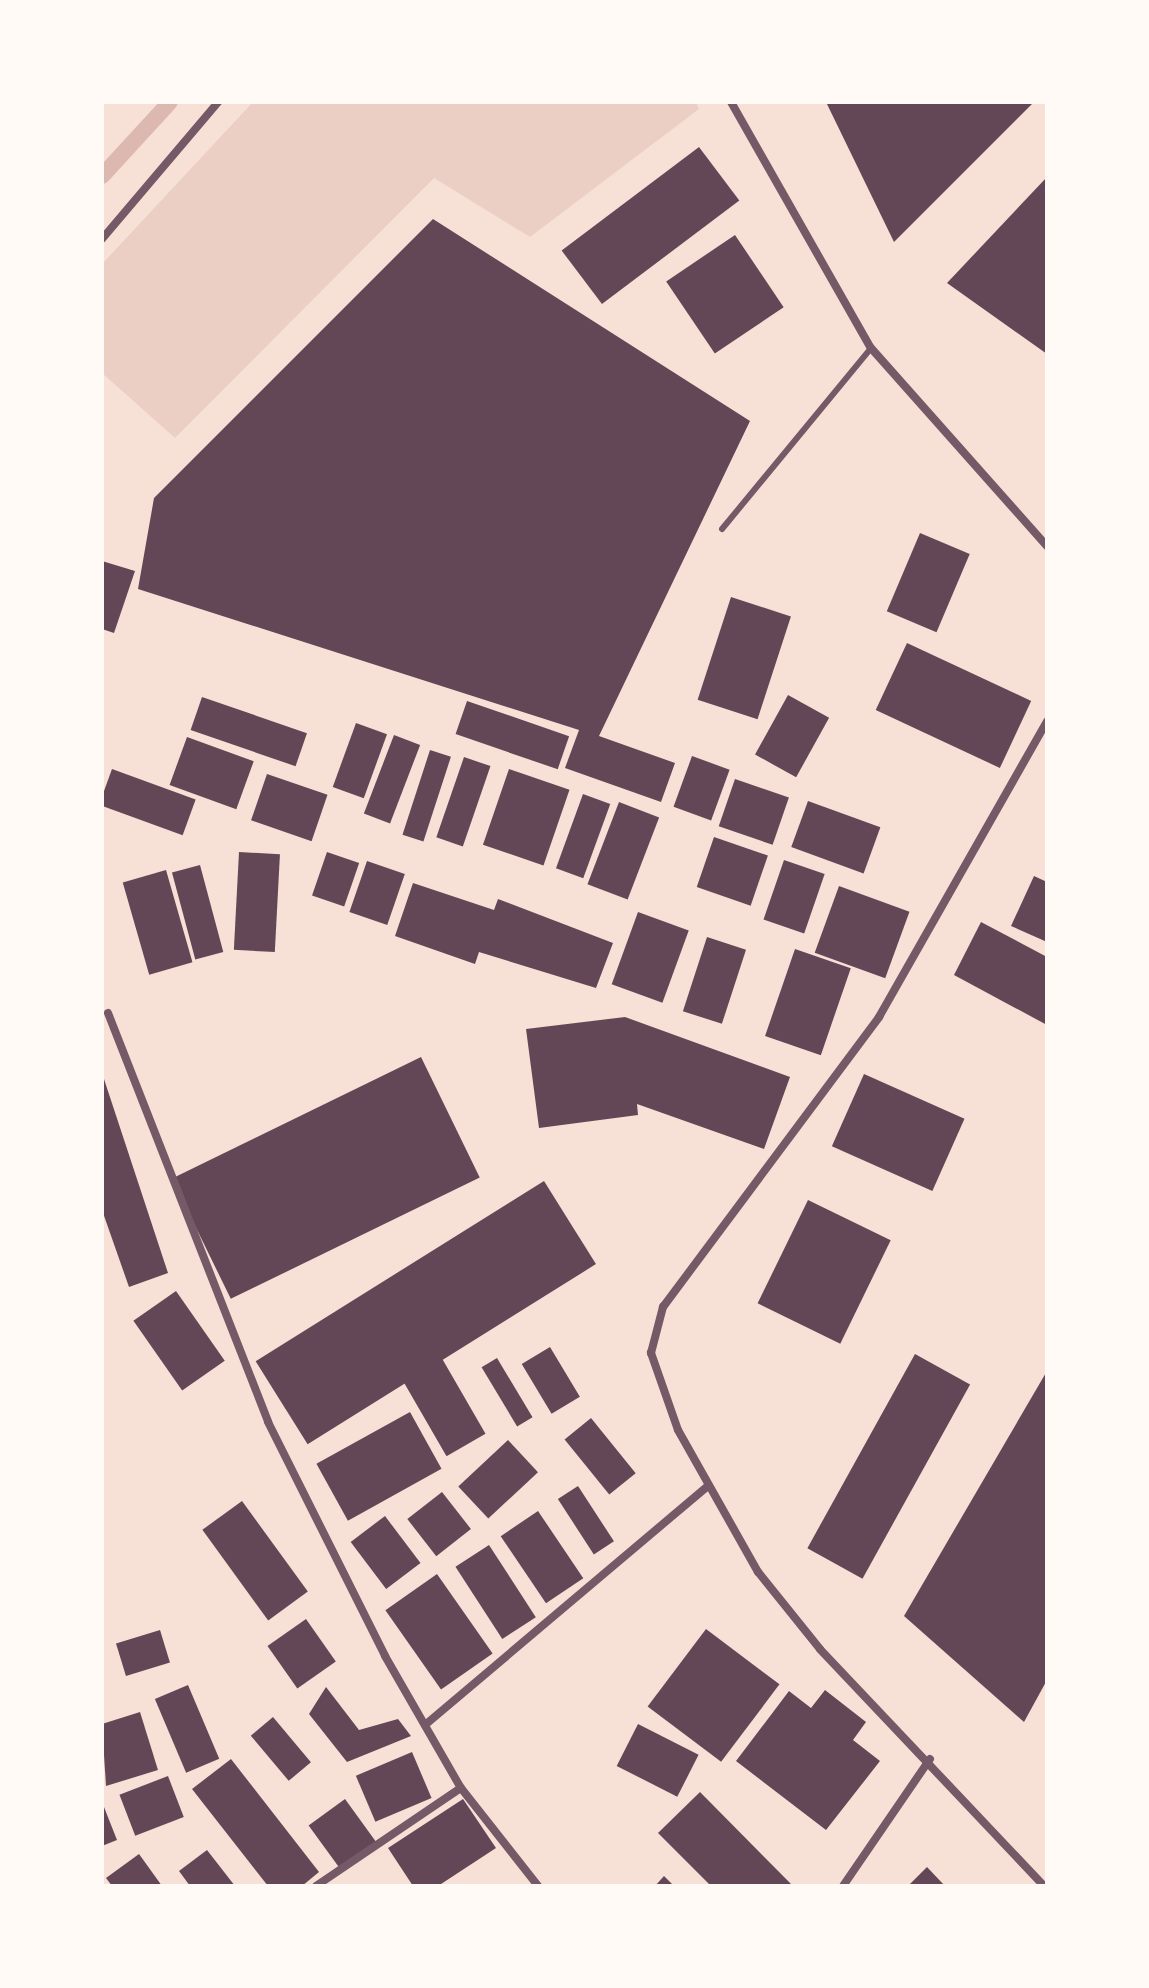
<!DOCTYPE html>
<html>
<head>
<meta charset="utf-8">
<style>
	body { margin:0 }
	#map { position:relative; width:1149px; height:1988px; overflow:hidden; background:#f7e1d7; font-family:"Archivo Narrow",sans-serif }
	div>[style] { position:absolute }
	.green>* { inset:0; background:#ebcfc5 }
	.stream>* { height:16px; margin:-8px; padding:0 8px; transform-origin:8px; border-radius:8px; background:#dcb8b0 }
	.building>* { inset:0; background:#644757; transform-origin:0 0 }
	.service>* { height:6px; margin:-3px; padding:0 3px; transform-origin:3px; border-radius:3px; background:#755966 }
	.minor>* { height:8px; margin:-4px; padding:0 4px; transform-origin:4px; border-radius:4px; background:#755966 }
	span { translate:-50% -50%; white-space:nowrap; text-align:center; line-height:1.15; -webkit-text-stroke:7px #fffaf5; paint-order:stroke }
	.frame { position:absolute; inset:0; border:104px solid #fffaf5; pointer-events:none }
</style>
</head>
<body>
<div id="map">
	<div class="green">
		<div style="clip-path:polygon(253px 102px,696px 102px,699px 109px,530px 237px,434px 178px,175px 438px,102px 373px,102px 264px)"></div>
	</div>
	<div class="stream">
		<div style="left:102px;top:176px;width:100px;rotate:-47.4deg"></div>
	</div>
	<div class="building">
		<div style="clip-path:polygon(826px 102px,1034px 102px,894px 242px)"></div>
		<div style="left:699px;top:147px;width:67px;height:172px;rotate:53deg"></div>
		<div style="clip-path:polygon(1047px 177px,1047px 354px,947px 283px)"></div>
		<div style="clip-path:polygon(433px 219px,750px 421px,599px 736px,675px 763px,661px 802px,565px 768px,579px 730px,138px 589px,154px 498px)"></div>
		<div style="left:735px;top:235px;width:87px;height:83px;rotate:56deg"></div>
		<div style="left:920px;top:533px;width:54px;height:85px;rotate:23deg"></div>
		<div style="clip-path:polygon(102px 561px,135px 571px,114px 633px,102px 629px)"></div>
		<div style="left:731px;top:597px;width:63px;height:108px;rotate:18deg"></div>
		<div style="left:907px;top:643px;width:137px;height:74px;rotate:25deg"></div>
		<div style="left:788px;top:695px;width:47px;height:68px;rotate:29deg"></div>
		<div style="left:202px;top:697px;width:111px;height:35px;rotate:19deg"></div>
		<div style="left:467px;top:701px;width:108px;height:35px;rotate:19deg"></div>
		<div style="left:356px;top:723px;width:33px;height:68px;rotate:20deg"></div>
		<div style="left:394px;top:735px;width:28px;height:84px;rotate:21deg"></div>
		<div style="left:187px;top:737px;width:71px;height:51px;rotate:20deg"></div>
		<div style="left:430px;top:750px;width:22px;height:89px;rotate:18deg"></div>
		<div style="left:692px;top:756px;width:40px;height:54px;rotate:20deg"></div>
		<div style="left:464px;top:757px;width:28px;height:85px;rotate:19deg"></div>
		<div style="left:112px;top:769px;width:89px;height:38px;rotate:20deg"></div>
		<div style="left:509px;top:769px;width:64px;height:80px;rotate:19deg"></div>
		<div style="left:267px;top:774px;width:64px;height:49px;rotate:19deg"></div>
		<div style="left:735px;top:779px;width:57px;height:50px;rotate:19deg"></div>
		<div style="left:583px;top:794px;width:29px;height:79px;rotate:20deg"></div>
		<div style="left:808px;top:801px;width:77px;height:49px;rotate:20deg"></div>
		<div style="left:619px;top:802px;width:43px;height:88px;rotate:21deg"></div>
		<div style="left:714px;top:837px;width:57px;height:53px;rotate:19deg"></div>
		<div style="left:239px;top:852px;width:41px;height:98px;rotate:3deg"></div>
		<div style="left:327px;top:852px;width:34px;height:46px;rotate:19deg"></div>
		<div style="left:784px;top:860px;width:43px;height:63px;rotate:19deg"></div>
		<div style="left:367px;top:861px;width:40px;height:54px;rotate:19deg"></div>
		<div style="left:200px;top:865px;width:90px;height:29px;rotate:75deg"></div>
		<div style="left:166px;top:870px;width:96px;height:45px;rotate:74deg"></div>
		<div style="clip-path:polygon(1034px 876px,1047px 882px,1047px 942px,1011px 926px)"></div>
		<div style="clip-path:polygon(413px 883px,494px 910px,498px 899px,613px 943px,596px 988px,479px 952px,475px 964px,395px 936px)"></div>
		<div style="left:839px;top:886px;width:75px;height:71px;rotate:20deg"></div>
		<div style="left:638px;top:912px;width:54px;height:77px;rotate:20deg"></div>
		<div style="clip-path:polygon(981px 922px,1047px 957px,1047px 1025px,954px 975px)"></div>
		<div style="left:707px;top:937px;width:41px;height:78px;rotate:18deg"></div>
		<div style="left:795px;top:949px;width:59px;height:92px;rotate:19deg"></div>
		<div style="clip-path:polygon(625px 1017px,790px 1077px,764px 1149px,637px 1104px,638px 1115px,539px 1128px,526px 1029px)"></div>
		<div style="left:421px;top:1057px;width:134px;height:277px;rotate:64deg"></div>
		<div style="clip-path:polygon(102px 1073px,168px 1273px,129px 1287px,102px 1210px)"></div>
		<div style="left:864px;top:1074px;width:110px;height:79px;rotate:24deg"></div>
		<div style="left:544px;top:1181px;width:98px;height:340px;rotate:58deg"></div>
		<div style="left:808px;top:1200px;width:92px;height:115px;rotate:26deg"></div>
		<div style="left:176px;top:1291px;width:85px;height:52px;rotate:55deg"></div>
		<div style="left:550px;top:1347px;width:58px;height:33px;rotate:59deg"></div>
		<div style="left:915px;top:1354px;width:63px;height:222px;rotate:29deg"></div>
		<div style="left:440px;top:1355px;width:91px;height:45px;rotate:60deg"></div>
		<div style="left:497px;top:1358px;width:69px;height:18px;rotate:59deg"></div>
		<div style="clip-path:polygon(1047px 1371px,1047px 1680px,1024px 1722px,904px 1616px)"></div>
		<div style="left:410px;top:1412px;width:65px;height:107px;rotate:61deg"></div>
		<div style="left:591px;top:1418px;width:71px;height:34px;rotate:51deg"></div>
		<div style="left:508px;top:1440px;width:44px;height:68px;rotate:47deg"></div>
		<div style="left:578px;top:1486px;width:66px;height:24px;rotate:57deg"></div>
		<div style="left:442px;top:1492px;width:47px;height:44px;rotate:52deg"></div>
		<div style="left:242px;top:1501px;width:112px;height:49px;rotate:54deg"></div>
		<div style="left:538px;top:1511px;width:81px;height:45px;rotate:56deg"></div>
		<div style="left:385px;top:1516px;width:59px;height:43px;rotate:53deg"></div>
		<div style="left:489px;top:1545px;width:86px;height:40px;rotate:57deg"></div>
		<div style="left:437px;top:1574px;width:97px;height:63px;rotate:55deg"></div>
		<div style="left:306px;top:1619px;width:52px;height:47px;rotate:55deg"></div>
		<div style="left:706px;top:1629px;width:92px;height:97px;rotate:37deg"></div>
		<div style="left:160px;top:1630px;width:34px;height:46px;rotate:73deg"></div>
		<div style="left:188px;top:1685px;width:80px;height:36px;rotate:67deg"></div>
		<div style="clip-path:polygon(326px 1687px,359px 1730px,398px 1719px,411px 1736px,347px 1762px,309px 1714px)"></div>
		<div style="clip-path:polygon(825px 1690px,866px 1722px,853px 1740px,880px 1761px,826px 1830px,736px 1761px,789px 1691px,811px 1708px)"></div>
		<div style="clip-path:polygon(140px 1712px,158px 1770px,106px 1786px,102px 1724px)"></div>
		<div style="left:273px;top:1717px;width:59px;height:29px;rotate:50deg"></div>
		<div style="left:638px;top:1724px;width:68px;height:47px;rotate:27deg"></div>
		<div style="left:412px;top:1752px;width:50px;height:61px;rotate:67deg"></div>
		<div style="clip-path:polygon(231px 1759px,319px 1872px,302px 1886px,268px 1886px,192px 1789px)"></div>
		<div style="left:168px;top:1776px;width:44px;height:52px;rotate:69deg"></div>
		<div style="clip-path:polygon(700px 1792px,793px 1886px,711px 1886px,658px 1833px)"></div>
		<div style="left:345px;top:1799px;width:53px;height:45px;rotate:54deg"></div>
		<div style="clip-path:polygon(463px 1799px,496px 1848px,438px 1886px,413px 1886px,388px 1848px)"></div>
		<div style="clip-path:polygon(102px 1802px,117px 1840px,102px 1846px)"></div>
		<div style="clip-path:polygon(207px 1850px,235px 1886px,190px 1886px,179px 1871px)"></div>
		<div style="clip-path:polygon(139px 1854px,162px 1886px,112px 1886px,106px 1878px)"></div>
		<div style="clip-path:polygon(927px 1867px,945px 1886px,908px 1886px)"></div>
		<div style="clip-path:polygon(664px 1876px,674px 1886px,655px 1886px)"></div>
	</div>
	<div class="service">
		<div style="left:722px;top:529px;width:234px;rotate:-50.5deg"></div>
	</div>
	<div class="minor">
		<div style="left:731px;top:102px;width:283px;rotate:60.4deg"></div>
		<div style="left:871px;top:348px;width:265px;rotate:48.4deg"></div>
		<div style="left:102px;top:239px;width:180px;rotate:-49.7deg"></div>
		<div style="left:108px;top:1013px;width:439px;rotate:68.6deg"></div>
		<div style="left:268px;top:1422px;width:262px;rotate:63.4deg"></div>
		<div style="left:385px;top:1656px;width:152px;rotate:60.1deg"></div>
		<div style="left:461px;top:1788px;width:125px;rotate:51.8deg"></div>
		<div style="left:425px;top:1725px;width:369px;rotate:-40.2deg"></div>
		<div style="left:316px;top:1886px;width:175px;rotate:-34.1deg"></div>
		<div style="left:843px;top:1886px;width:154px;rotate:-55.6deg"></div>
		<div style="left:1044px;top:1886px;width:326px;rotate:-133.4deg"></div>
		<div style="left:820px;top:1649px;width:99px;rotate:-128.8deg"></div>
		<div style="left:758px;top:1572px;width:163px;rotate:-119.4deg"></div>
		<div style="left:678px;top:1430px;width:82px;rotate:-109.3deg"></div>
		<div style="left:651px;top:1353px;width:48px;rotate:-75.4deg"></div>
		<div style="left:663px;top:1307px;width:362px;rotate:-53.3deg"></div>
		<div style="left:879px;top:1017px;width:340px;rotate:-60.4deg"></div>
	</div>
	<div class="frame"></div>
</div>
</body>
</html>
